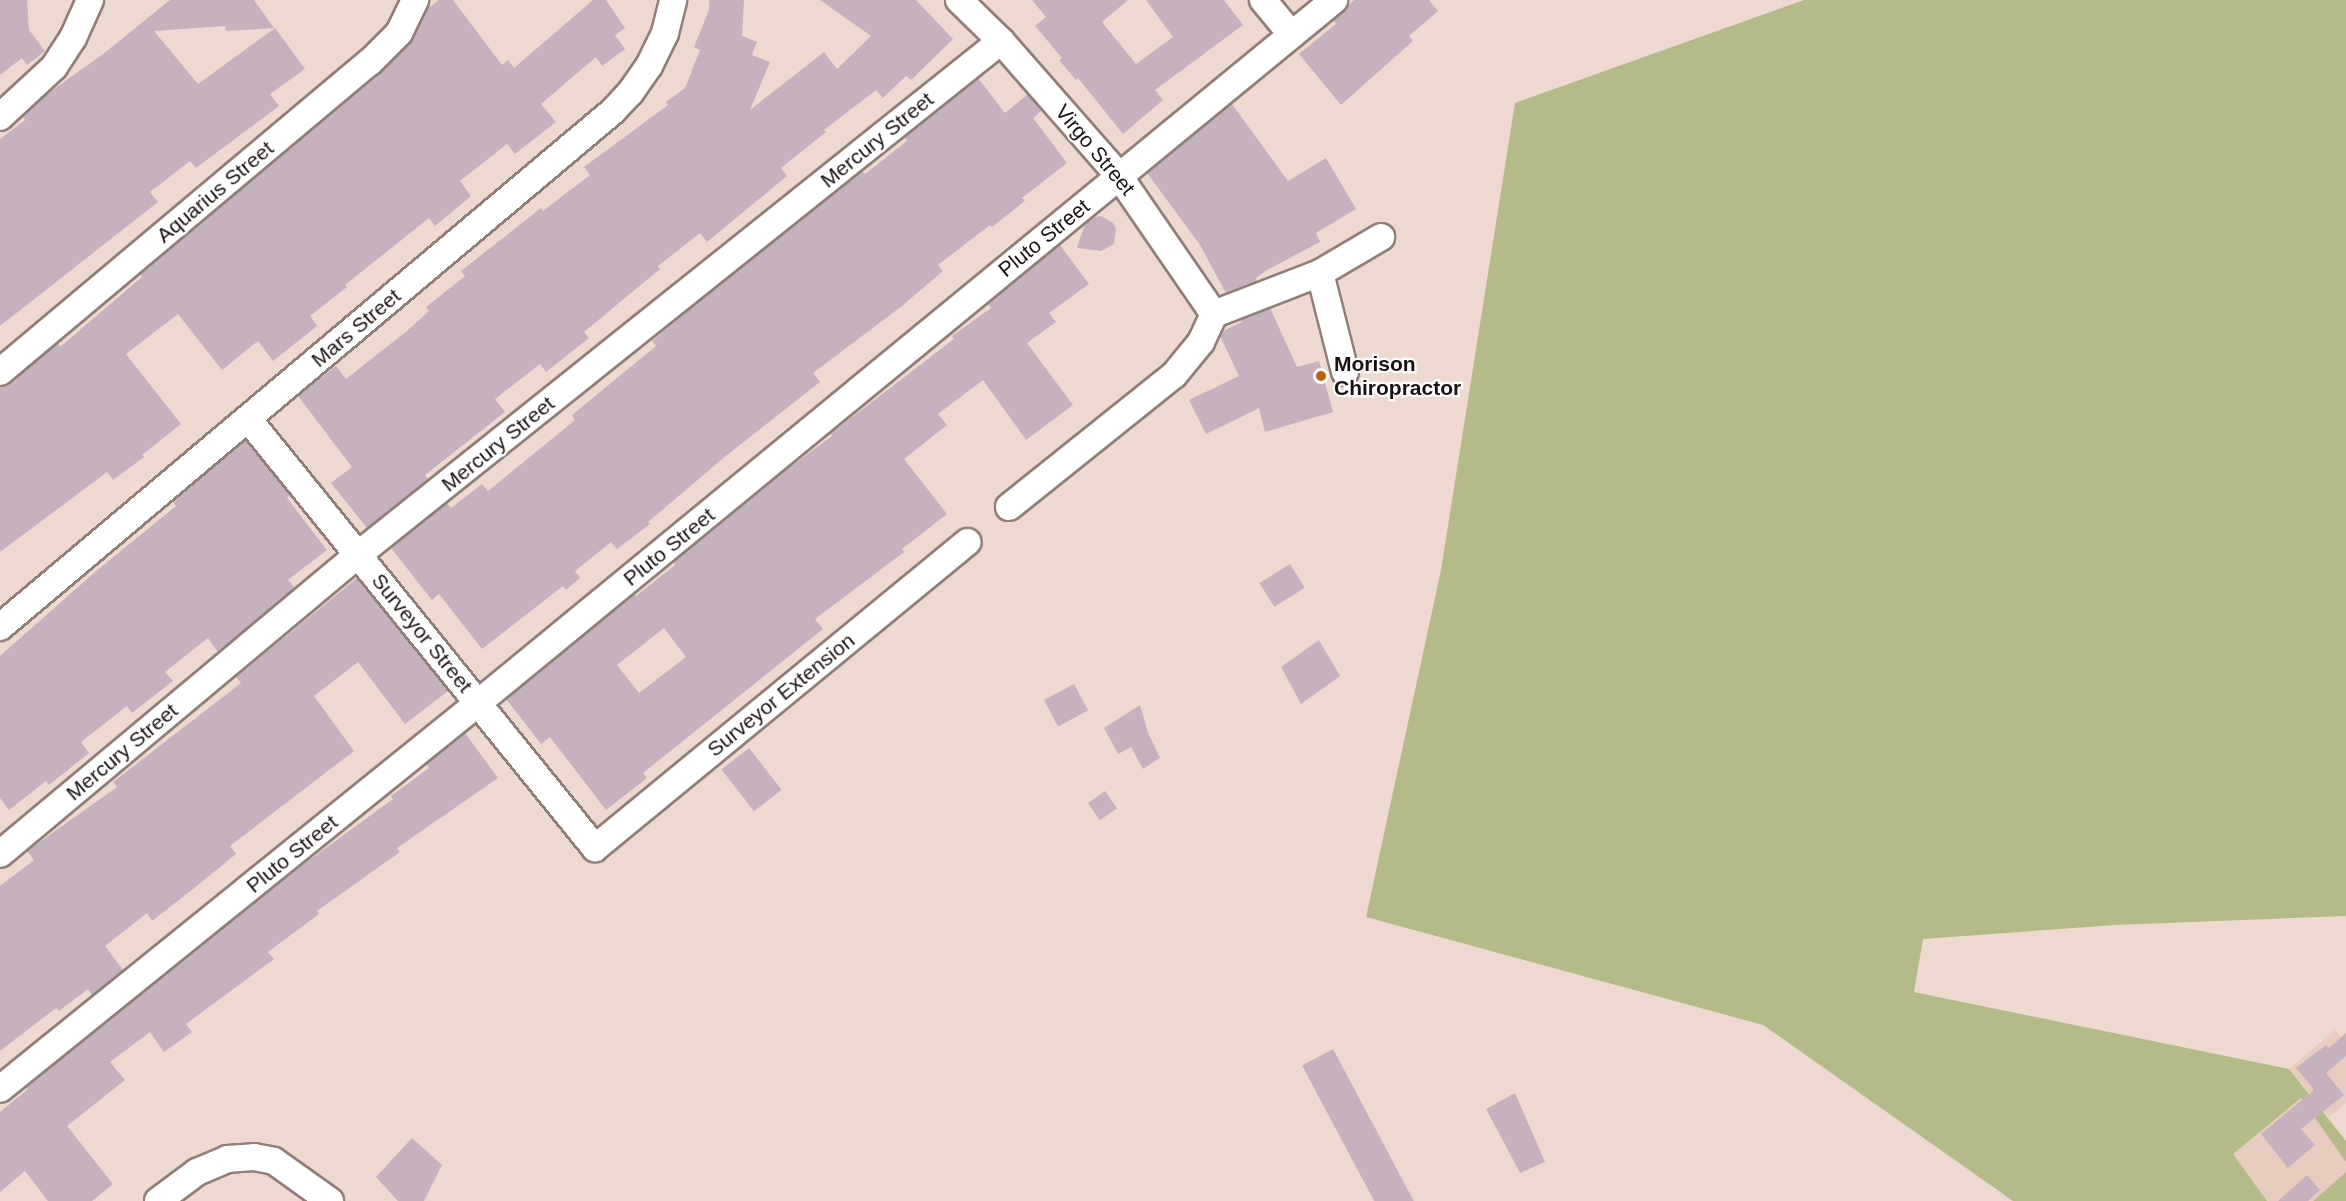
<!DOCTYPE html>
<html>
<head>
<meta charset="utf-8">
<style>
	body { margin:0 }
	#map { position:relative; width:2346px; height:1201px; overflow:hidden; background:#eed9d0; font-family:Arial,sans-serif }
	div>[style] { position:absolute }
	.built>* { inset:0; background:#e9ccc0 }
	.green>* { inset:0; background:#b5bb88 }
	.building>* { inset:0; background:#c5b2be; transform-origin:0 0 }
	.roads { filter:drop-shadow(2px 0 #917e76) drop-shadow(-2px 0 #917e76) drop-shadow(0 2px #917e76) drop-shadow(0 -2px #917e76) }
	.street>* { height:26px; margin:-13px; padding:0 13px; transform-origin:13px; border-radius:13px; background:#fff }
	.dots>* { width:16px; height:16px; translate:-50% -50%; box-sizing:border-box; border:3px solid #fff; border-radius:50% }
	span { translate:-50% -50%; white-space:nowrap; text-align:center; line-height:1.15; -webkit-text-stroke:4.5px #fff; paint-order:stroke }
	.street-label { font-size:21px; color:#1a1210 }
	.poi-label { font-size:21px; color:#1a1210; font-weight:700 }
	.left { translate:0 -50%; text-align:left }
</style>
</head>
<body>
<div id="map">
	<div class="built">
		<div style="clip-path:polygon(2335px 1030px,2346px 1044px,2346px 1103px,2329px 1117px,2289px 1069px)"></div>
		<div style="clip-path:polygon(2302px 1097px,2346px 1162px,2346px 1172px,2313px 1201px,2267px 1201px,2233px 1154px)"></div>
	</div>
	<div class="green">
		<div style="clip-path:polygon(1804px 0,2346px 0,2346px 916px,2116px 925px,1923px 939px,1914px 992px,2289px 1069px,2346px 1141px,2346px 1162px,2301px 1098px,2233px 1154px,2267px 1201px,2013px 1201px,1763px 1025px,1366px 917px,1441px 570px,1515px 103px)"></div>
		<div style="clip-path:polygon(2346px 1172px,2346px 1201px,2313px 1201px)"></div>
	</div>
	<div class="building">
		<div style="clip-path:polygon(0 0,27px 0,29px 30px,45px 51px,27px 65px,22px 58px,0 75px)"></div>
		<div style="clip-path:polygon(170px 0,254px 0,274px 28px,226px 31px,225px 26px,154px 31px,198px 84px,275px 28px,305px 69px,270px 94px,279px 106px,196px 168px,190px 161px,150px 192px,158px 202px,0 326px,0 139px,25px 120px,23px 117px,43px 97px,103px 54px)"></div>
		<div style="clip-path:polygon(439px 0,453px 0,502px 65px,508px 60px,514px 68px,593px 0,606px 0,625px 28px,615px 35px,625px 49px,602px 66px,596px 57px,541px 104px,556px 122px,515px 154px,507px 144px,460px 181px,471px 196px,435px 226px,429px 218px,345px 285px,347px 287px,310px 316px,317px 326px,273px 361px,258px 341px,222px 370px,178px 314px,126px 354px,181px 424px,142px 455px,144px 457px,113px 480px,107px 472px,0 552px,0 387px,10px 384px,58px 343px,60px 347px,142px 277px,140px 274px,380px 73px,410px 43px,427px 9px)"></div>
		<div style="clip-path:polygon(709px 0,744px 0,742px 36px,757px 42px,752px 55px,770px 62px,750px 110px,824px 52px,837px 69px,871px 36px,820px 0,916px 0,953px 39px,911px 80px,906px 76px,883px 98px,876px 90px,824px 130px,826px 132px,781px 168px,787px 176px,707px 242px,700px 233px,658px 266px,660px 269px,584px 332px,589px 338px,546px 372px,540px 364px,495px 399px,505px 412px,425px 475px,428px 479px,367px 528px,331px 483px,352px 467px,298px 396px,336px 366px,346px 379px,408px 330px,429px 311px,426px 307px,465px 276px,461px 271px,541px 208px,543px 211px,590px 175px,584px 167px,668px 105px,666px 102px,685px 88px,700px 50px,694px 47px,709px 10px)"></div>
		<div style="clip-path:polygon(1032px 0,1128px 0,1102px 22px,1136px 64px,1173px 37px,1146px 0,1224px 0,1243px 25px,1155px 90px,1163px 100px,1123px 134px,1078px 78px,1076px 80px,1059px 60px,1062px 58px,1035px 26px,1046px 17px)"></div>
		<div style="clip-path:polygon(1354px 0,1429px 0,1438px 11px,1409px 36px,1413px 41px,1341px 105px,1299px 54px,1336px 24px,1333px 20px)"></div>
		<div style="clip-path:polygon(978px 78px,1005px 113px,1028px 94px,1041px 111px,1033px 118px,1067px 163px,1022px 198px,1025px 201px,992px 227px,990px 225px,938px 265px,943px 271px,902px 306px,813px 373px,820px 382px,727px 455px,648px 522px,650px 524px,617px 549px,611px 542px,575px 571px,580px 578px,566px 590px,563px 586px,482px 649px,439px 594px,432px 600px,391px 548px,447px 503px,451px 508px,482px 484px,488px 491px,575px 420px,572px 415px,656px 346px,652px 341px,697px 303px,862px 171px,865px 174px,907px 141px,905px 137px)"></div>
		<div style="clip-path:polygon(1232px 104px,1288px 181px,1326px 158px,1356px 209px,1316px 233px,1320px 242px,1267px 270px,1256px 278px,1257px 281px,1226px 293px,1200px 245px,1147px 173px)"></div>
		<div style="clip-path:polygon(1101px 216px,1113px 223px,1116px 229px,1114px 244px,1101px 251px,1077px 248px,1085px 224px,1095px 217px)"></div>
		<div style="clip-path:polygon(evenodd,1060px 245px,1089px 284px,1049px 313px,1056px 322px,1027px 343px,1073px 405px,1026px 440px,983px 380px,938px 414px,947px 425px,904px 459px,947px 514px,902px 549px,904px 552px,815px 619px,823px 629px,643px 773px,647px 778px,606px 810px,550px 737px,541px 744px,506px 699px,634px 594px,636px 596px,675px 565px,673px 562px,786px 470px,832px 436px,830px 434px,954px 339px,952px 336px,991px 308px,988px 304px,1060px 245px,664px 628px,686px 657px,639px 693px,617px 665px,664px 628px)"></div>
		<div style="clip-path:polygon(1270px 308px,1297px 367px,1319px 361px,1333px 412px,1265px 432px,1259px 408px,1206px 434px,1189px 400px,1239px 376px,1220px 336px,1223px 331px,1242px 322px,1240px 320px)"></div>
		<div style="clip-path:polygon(246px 440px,290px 495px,287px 498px,327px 550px,288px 580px,295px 588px,218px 652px,208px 638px,165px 672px,173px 681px,132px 713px,127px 706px,81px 742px,89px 753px,49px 785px,46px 781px,9px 810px,0 798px,0 656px,95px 572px,176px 506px,173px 502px)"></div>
		<div style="left:1290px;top:564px;width:28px;height:36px;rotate:58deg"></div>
		<div style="clip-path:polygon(357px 578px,448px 691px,405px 724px,358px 662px,314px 696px,354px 751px,230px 846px,236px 854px,193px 889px,152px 921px,147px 913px,105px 946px,123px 970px,92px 995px,88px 989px,59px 1011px,56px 1008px,0 1051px,0 886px,34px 860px,27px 851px,117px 787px,113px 782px,241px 683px,236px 677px)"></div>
		<div style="clip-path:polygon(1319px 640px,1340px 676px,1301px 704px,1281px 667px)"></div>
		<div style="left:1074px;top:684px;width:30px;height:34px;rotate:62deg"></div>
		<div style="clip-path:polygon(1140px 705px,1148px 733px,1160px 758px,1143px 769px,1131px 747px,1118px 754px,1104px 728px)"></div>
		<div style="clip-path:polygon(465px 733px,498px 778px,397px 848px,400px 852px,317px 911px,319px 914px,268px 952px,274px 959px,186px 1024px,192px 1032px,164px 1052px,150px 1032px,110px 1062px,125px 1080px,67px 1126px,113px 1184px,92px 1201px,48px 1201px,25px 1171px,0 1192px,0 1112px,28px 1089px,26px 1087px,290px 874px,393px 799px,391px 796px,429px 768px,426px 764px)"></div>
		<div style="left:749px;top:748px;width:53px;height:35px;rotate:52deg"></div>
		<div style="left:1105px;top:791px;width:21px;height:21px;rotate:55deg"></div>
		<div style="clip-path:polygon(2346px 1033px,2346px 1056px,2326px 1073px,2344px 1095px,2301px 1129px,2315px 1145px,2288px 1168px,2261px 1134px,2314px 1090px,2296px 1068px,2326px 1045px,2329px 1048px)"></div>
		<div style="left:1333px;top:1049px;width:173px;height:35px;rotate:62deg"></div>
		<div style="clip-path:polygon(1515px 1093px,1545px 1162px,1520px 1173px,1486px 1109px)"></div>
		<div style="clip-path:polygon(412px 1138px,442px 1165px,424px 1201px,398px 1201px,376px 1177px)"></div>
		<div style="clip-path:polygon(2307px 1175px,2320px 1190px,2308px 1201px,2278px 1201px)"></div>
	</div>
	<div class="roads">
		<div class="street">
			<div style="left:959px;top:0;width:59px;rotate:44.3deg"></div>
			<div style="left:1001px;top:41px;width:179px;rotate:48.8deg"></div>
			<div style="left:1119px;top:176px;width:168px;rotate:55.5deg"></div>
			<div style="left:1263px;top:0;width:45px;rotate:50.4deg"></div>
			<div style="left:0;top:117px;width:74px;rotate:-42.8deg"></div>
			<div style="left:54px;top:67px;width:35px;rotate:-57deg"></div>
			<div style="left:73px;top:38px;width:42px;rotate:-65.9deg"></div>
			<div style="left:1320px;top:273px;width:102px;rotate:75.8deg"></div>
			<div style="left:1214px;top:314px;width:114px;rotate:-21.1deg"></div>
			<div style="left:1320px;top:273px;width:71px;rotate:-30.5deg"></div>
			<div style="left:0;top:372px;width:483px;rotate:-40deg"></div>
			<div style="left:370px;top:62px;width:41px;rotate:-45deg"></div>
			<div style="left:399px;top:33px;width:37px;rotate:-64deg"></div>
			<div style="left:248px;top:419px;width:552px;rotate:51.03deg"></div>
			<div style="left:595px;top:848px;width:482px;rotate:-39.4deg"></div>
			<div style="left:1009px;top:507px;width:211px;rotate:-38.7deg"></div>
			<div style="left:1174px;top:375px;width:43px;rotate:-50.7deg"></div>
			<div style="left:1201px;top:342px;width:31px;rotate:-65deg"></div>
			<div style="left:0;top:627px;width:801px;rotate:-40.09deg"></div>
			<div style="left:613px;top:111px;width:25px;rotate:-47deg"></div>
			<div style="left:630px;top:93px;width:33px;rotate:-55deg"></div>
			<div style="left:649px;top:66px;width:37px;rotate:-64deg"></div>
			<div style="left:665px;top:33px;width:34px;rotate:-76deg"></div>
			<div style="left:0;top:854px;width:468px;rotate:-39.9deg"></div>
			<div style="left:359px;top:554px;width:822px;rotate:-38.63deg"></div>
			<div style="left:0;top:1089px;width:614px;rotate:-38.92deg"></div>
			<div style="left:478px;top:703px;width:1108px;rotate:-39.39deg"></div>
			<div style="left:158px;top:1201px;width:49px;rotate:-36.6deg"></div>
			<div style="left:197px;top:1172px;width:33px;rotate:-23deg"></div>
			<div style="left:227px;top:1159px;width:27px;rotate:-4deg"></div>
			<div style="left:254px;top:1157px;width:20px;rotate:11deg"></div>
			<div style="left:274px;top:1161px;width:69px;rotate:35.5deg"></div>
		</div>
	</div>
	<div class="dots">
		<div style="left:1321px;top:376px;background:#bc6009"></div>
	</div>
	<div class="street-label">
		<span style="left:877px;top:140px;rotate:-39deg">Mercury Street</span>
		<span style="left:1095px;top:150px;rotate:50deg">Virgo Street</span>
		<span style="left:215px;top:192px;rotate:-40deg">Aquarius Street</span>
		<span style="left:1044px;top:238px;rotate:-39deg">Pluto Street</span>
		<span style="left:356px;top:328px;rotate:-40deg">Mars Street</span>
		<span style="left:498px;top:444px;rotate:-39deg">Mercury Street</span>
		<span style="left:669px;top:547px;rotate:-39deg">Pluto Street</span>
		<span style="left:422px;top:633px;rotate:51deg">Surveyor Street</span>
		<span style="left:781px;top:695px;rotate:-39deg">Surveyor Extension</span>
		<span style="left:122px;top:752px;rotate:-40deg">Mercury Street</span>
		<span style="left:292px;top:854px;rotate:-39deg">Pluto Street</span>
	</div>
	<div class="poi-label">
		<span class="left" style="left:1334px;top:376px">Morison<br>Chiropractor</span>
	</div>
</div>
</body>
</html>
